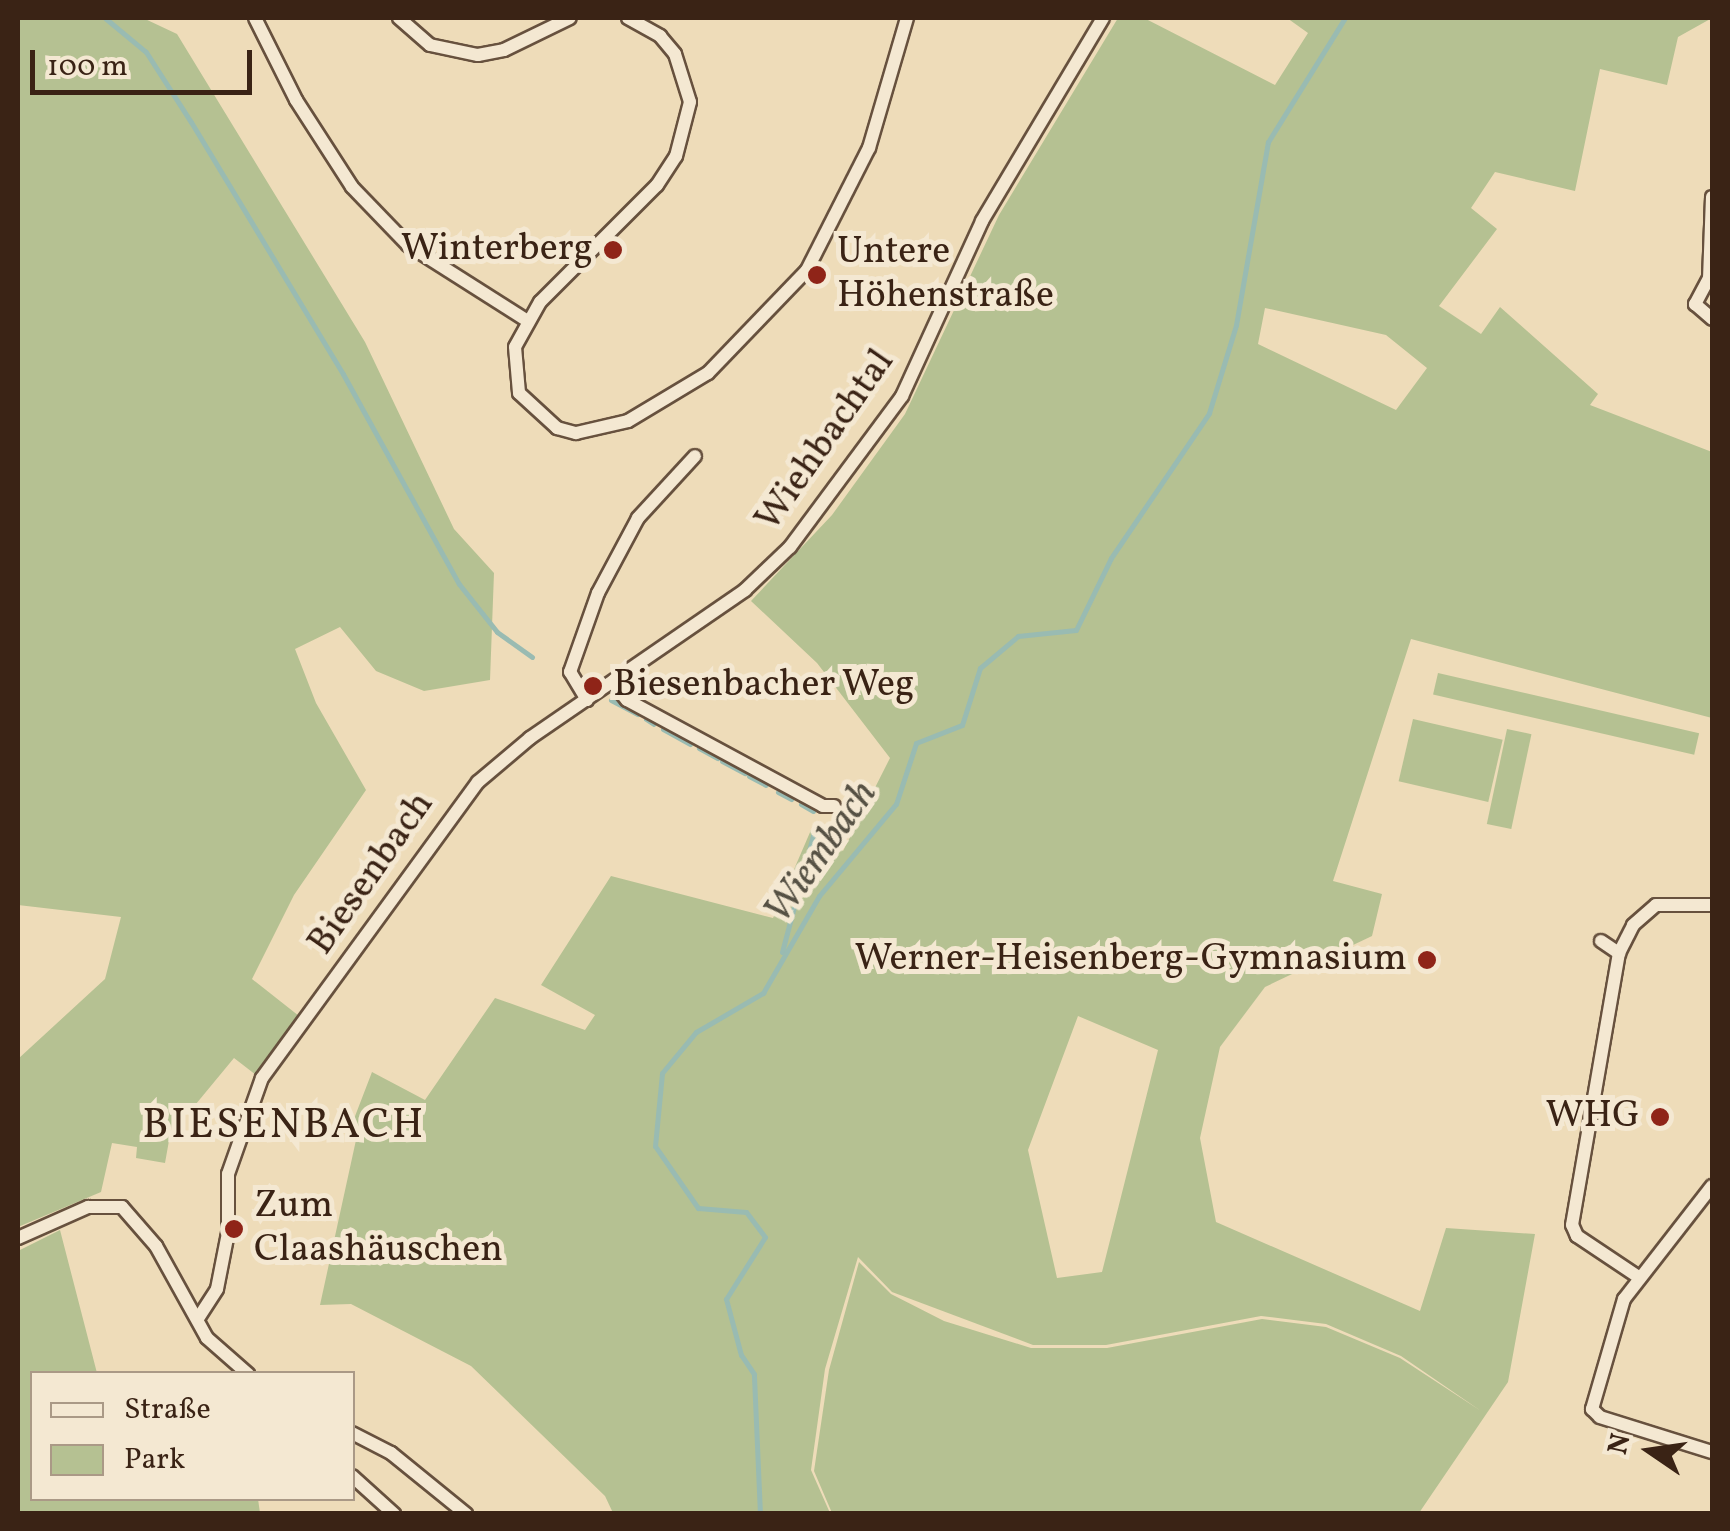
<!DOCTYPE html>
<html>
<head>
<meta charset="utf-8">
<style>
	body { margin:0 }
	#map { position:relative; width:1730px; height:1531px; overflow:hidden; background:#eedcb9; font-family:Vollkorn,serif }
	div>[style] { position:absolute }
	.green>* { inset:0; background:#b5c192; transform-origin:0 0 }
	.stream>* { height:5px; margin:-2.5px; padding:0 2.5px; transform-origin:2.5px; border-radius:2.5px; background:#99bbb2 }
	.roads { filter:drop-shadow(2px 0 #67513e) drop-shadow(-2px 0 #67513e) drop-shadow(0 2px #67513e) drop-shadow(0 -2px #67513e) }
	.street>* { height:12px; margin:-6px; padding:0 6px; transform-origin:6px; border-radius:6px; background:#f4e8d2 }
	.dots>* { width:28px; height:28px; translate:-50% -50%; box-sizing:border-box; border:5px solid #f4e8d2; border-radius:50% }
	span { translate:-50% -50%; white-space:nowrap; text-align:center; line-height:1.15; -webkit-text-stroke:10px #f4e8d2; paint-order:stroke }
	.poi-label { font-size:38px; color:#3a2315 }
	.right { translate:-100% -50%; text-align:right }
	.left { translate:0 -50%; text-align:left }
	.street-label { font-size:38px; color:#3a2315 }
	.water-label { font-size:40px; color:#565144; font-style:italic }
	.quarter-label { font-size:42px; color:#3a2315; letter-spacing:2.5px }
	.frame { position:absolute; inset:0; border:20px solid #3a2315; pointer-events:none }
	.legend { position:absolute; left:30px; top:1371px; width:325px; height:130px; box-sizing:border-box; background:#f4e8d2; border:2px solid #aa9986; margin:0; padding:12px 18px; list-style:none; font-size:30px; color:#3a2315 }
	.legend li { display:flex; align-items:center; gap:20px; height:50px }
	.legend b { width:50px; border:2px solid #aa9986 }
	.north { position:absolute; left:1600px; top:1401px; width:100px; height:100px; -webkit-text-stroke:8px #f4e8d2; paint-order:stroke; rotate:283deg; font-size:28px; font-weight:700; line-height:40px; text-align:center; color:#3a2315 }
	.north::after { content:''; display:block; margin:auto; width:35px; height:45px; background:#3a2315; clip-path:polygon(50% 0,100% 100%,50% 72%,0 100%) }
	.scale { position:absolute; left:30px; top:50px; width:222px; height:45px; box-sizing:border-box; border:5px solid #3a2315; border-top:0; padding-left:12px; font-size:30px; line-height:35px; white-space:nowrap; color:#3a2315; -webkit-text-stroke:8px #f4e8d2; paint-order:stroke }
</style>
</head>
<body>
<div id="map">
	<div class="green">
		<div style="clip-path:polygon(18px 18px,143px 18px,177px 34px,365px 342px,454px 529px,494px 573px,490px 680px,424px 691px,376px 671px,340px 627px,295px 649px,316px 703px,366px 790px,294px 895px,252px 979px,299px 1016px,256px 1075px,234px 1058px,191px 1110px,175px 1107px,165px 1163px,136px 1158px,137px 1147px,112px 1143px,101px 1192px,18px 1227px,18px 1059px,105px 979px,121px 917px,18px 905px)"></div>
		<div style="clip-path:polygon(evenodd,1118px 18px,1144px 18px,1275px 85px,1308px 33px,1287px 18px,1712px 18px,1678px 37px,1667px 85px,1600px 69px,1575px 191px,1495px 172px,1471px 208px,1497px 229px,1439px 306px,1481px 334px,1500px 307px,1598px 394px,1590px 405px,1712px 452px,1712px 718px,1411px 639px,1333px 881px,1382px 894px,1372px 936px,1265px 987px,1220px 1047px,1200px 1138px,1216px 1222px,1420px 1311px,1446px 1228px,1535px 1234px,1508px 1382px,1419px 1513px,832px 1513px,814px 1471px,829px 1370px,859px 1262px,891px 1294px,944px 1321px,1031px 1348px,1107px 1348px,1262px 1319px,1326px 1327px,1400px 1358px,1481px 1411px,1401px 1356px,1326px 1324px,1261px 1316px,1106px 1345px,1033px 1345px,892px 1292px,858px 1257px,825px 1369px,811px 1470px,830px 1513px,613px 1513px,605px 1496px,471px 1366px,351px 1304px,320px 1305px,356px 1140px,347px 1137px,372px 1072px,425px 1100px,495px 998px,585px 1030px,595px 1015px,541px 985px,611px 876px,773px 918px,811px 830px,843px 851px,890px 758px,817px 663px,751px 601px,832px 515px,905px 414px,999px 215px,1118px 18px,1265px 308px,1386px 335px,1427px 368px,1396px 410px,1258px 344px,1265px 308px,1118px 18px,1078px 1016px,1158px 1050px,1102px 1272px,1057px 1278px,1028px 1150px,1078px 1016px)"></div>
		<div style="left:1438px;top:673px;width:268px;height:22px;rotate:13deg"></div>
		<div style="left:1413px;top:719px;width:92px;height:64px;rotate:13deg"></div>
		<div style="left:1507px;top:729px;width:25px;height:97px;rotate:12deg"></div>
		<div style="clip-path:polygon(60px 1230px,97px 1373px,32px 1374px,32px 1498px,258px 1499px,260px 1513px,18px 1513px,18px 1251px)"></div>
	</div>
	<div class="stream">
		<div style="left:105px;top:18px;width:53px;rotate:39.7deg"></div>
		<div style="left:146px;top:52px;width:83px;rotate:57.3deg"></div>
		<div style="left:191px;top:122px;width:294px;rotate:58.9deg"></div>
		<div style="left:343px;top:374px;width:240px;rotate:61.1deg"></div>
		<div style="left:459px;top:584px;width:61px;rotate:51.6deg"></div>
		<div style="left:497px;top:632px;width:43px;rotate:35.5deg"></div>
		<div style="left:611px;top:700px;width:30px;rotate:28deg"></div>
		<div style="left:646px;top:719px;width:9px;rotate:32deg"></div>
		<div style="left:663px;top:729px;width:31px;rotate:29deg"></div>
		<div style="left:699px;top:748px;width:21px;rotate:29deg"></div>
		<div style="left:722px;top:761px;width:26px;rotate:28deg"></div>
		<div style="left:749px;top:776px;width:19px;rotate:28deg"></div>
		<div style="left:778px;top:792px;width:15px;rotate:28deg"></div>
		<div style="left:801px;top:804px;width:14px;rotate:30deg"></div>
		<div style="left:782px;top:952px;width:132px;rotate:-75.1deg"></div>
		<div style="left:760px;top:1514px;width:140px;rotate:-92.5deg"></div>
		<div style="left:754px;top:1374px;width:23px;rotate:-124deg"></div>
		<div style="left:741px;top:1355px;width:58px;rotate:-105deg"></div>
		<div style="left:726px;top:1299px;width:73px;rotate:-57.8deg"></div>
		<div style="left:765px;top:1237px;width:31px;rotate:-127deg"></div>
		<div style="left:746px;top:1212px;width:48px;rotate:-175.2deg"></div>
		<div style="left:698px;top:1208px;width:75px;rotate:-124.7deg"></div>
		<div style="left:655px;top:1146px;width:73px;rotate:-84.5deg"></div>
		<div style="left:662px;top:1073px;width:53px;rotate:-50.3deg"></div>
		<div style="left:696px;top:1032px;width:78px;rotate:-30.2deg"></div>
		<div style="left:763px;top:993px;width:112px;rotate:-60deg"></div>
		<div style="left:819px;top:896px;width:120px;rotate:-50.1deg"></div>
		<div style="left:896px;top:804px;width:64px;rotate:-71.8deg"></div>
		<div style="left:916px;top:743px;width:49px;rotate:-21.4deg"></div>
		<div style="left:962px;top:725px;width:60px;rotate:-72.5deg"></div>
		<div style="left:980px;top:668px;width:50px;rotate:-40.1deg"></div>
		<div style="left:1018px;top:636px;width:58px;rotate:-5.9deg"></div>
		<div style="left:1076px;top:630px;width:80px;rotate:-64.1deg"></div>
		<div style="left:1111px;top:558px;width:175px;rotate:-55.9deg"></div>
		<div style="left:1209px;top:413px;width:92px;rotate:-72.9deg"></div>
		<div style="left:1236px;top:325px;width:186px;rotate:-80.1deg"></div>
		<div style="left:1268px;top:142px;width:146px;rotate:-58.2deg"></div>
	</div>
	<div class="roads">
		<div class="street">
			<div style="left:255px;top:18px;width:92px;rotate:63.4deg"></div>
			<div style="left:296px;top:100px;width:103px;rotate:57.2deg"></div>
			<div style="left:352px;top:187px;width:81px;rotate:46deg"></div>
			<div style="left:408px;top:245px;width:140px;rotate:32.4deg"></div>
			<div style="left:399px;top:18px;width:41px;rotate:41.1deg"></div>
			<div style="left:430px;top:45px;width:49px;rotate:11.8deg"></div>
			<div style="left:478px;top:55px;width:26px;rotate:-11deg"></div>
			<div style="left:504px;top:50px;width:73px;rotate:-25.9deg"></div>
			<div style="left:628px;top:18px;width:37px;rotate:29deg"></div>
			<div style="left:660px;top:36px;width:23px;rotate:50deg"></div>
			<div style="left:675px;top:54px;width:50px;rotate:72.6deg"></div>
			<div style="left:690px;top:102px;width:56px;rotate:104.5deg"></div>
			<div style="left:676px;top:156px;width:35px;rotate:123deg"></div>
			<div style="left:657px;top:185px;width:165px;rotate:135deg"></div>
			<div style="left:540px;top:302px;width:51px;rotate:119.1deg"></div>
			<div style="left:515px;top:347px;width:46px;rotate:85deg"></div>
			<div style="left:519px;top:393px;width:52px;rotate:42.6deg"></div>
			<div style="left:557px;top:428px;width:20px;rotate:15deg"></div>
			<div style="left:576px;top:433px;width:53px;rotate:-13deg"></div>
			<div style="left:628px;top:421px;width:93px;rotate:-31deg"></div>
			<div style="left:708px;top:373px;width:143px;rotate:-46.1deg"></div>
			<div style="left:807px;top:270px;width:137px;rotate:-63.1deg"></div>
			<div style="left:869px;top:148px;width:135px;rotate:-73.7deg"></div>
			<div style="left:1712px;top:197px;width:81px;rotate:92.1deg"></div>
			<div style="left:1709px;top:278px;width:30px;rotate:118deg"></div>
			<div style="left:1695px;top:304px;width:23px;rotate:41deg"></div>
			<div style="left:613px;top:683px;width:22px;rotate:51deg"></div>
			<div style="left:627px;top:700px;width:223px;rotate:28.4deg"></div>
			<div style="left:823px;top:806px;width:11px"></div>
			<div style="left:587px;top:700px;width:33px;rotate:-121deg"></div>
			<div style="left:570px;top:672px;width:84px;rotate:-70.5deg"></div>
			<div style="left:598px;top:593px;width:85px;rotate:-61.9deg"></div>
			<div style="left:638px;top:518px;width:84px;rotate:-47.4deg"></div>
			<div style="left:1601px;top:941px;width:22px;rotate:34deg"></div>
			<div style="left:1712px;top:1186px;width:143px;rotate:127.9deg"></div>
			<div style="left:1624px;top:1299px;width:115px;rotate:106.2deg"></div>
			<div style="left:1592px;top:1409px;width:11px;rotate:45deg"></div>
			<div style="left:1600px;top:1417px;width:117px;rotate:17.4deg"></div>
			<div style="left:18px;top:1238px;width:77px;rotate:-23.9deg"></div>
			<div style="left:88px;top:1207px;width:34px"></div>
			<div style="left:122px;top:1207px;width:52px;rotate:48.9deg"></div>
			<div style="left:156px;top:1246px;width:105px;rotate:61deg"></div>
			<div style="left:207px;top:1338px;width:55px;rotate:41.3deg"></div>
			<div style="left:1640px;top:1278px;width:76px;rotate:-146.3deg"></div>
			<div style="left:1577px;top:1236px;width:12px;rotate:-114deg"></div>
			<div style="left:1572px;top:1225px;width:276px;rotate:-80.2deg"></div>
			<div style="left:1619px;top:953px;width:31px;rotate:-63deg"></div>
			<div style="left:1633px;top:925px;width:30px;rotate:-41deg"></div>
			<div style="left:1656px;top:905px;width:56px"></div>
			<div style="left:199px;top:1317px;width:33px;rotate:-57deg"></div>
			<div style="left:217px;top:1289px;width:57px;rotate:-78.9deg"></div>
			<div style="left:228px;top:1233px;width:59px;rotate:-90deg"></div>
			<div style="left:228px;top:1174px;width:102px;rotate:-70.5deg"></div>
			<div style="left:262px;top:1078px;width:366px;rotate:-53.9deg"></div>
			<div style="left:478px;top:782px;width:68px;rotate:-40.2deg"></div>
			<div style="left:530px;top:738px;width:261px;rotate:-34.5deg"></div>
			<div style="left:745px;top:590px;width:62px;rotate:-43.7deg"></div>
			<div style="left:790px;top:547px;width:188px;rotate:-53.4deg"></div>
			<div style="left:902px;top:396px;width:192px;rotate:-65.4deg"></div>
			<div style="left:982px;top:221px;width:236px;rotate:-59.2deg"></div>
			<div style="left:352px;top:1433px;width:44px;rotate:27.1deg"></div>
			<div style="left:391px;top:1453px;width:97px;rotate:39.1deg"></div>
			<div style="left:352px;top:1476px;width:57px;rotate:42.1deg"></div>
		</div>
	</div>
	<div class="dots">
		<div style="left:613px;top:250px;background:#8f2418"></div>
		<div style="left:817px;top:275px;background:#8f2418"></div>
		<div style="left:593px;top:686px;background:#8f2418"></div>
		<div style="left:1427px;top:960px;background:#8f2418"></div>
		<div style="left:1660px;top:1117px;background:#8f2418"></div>
		<div style="left:234px;top:1229px;background:#8f2418"></div>
	</div>
	<div class="poi-label">
		<span class="right" style="left:593px;top:250px">Winterberg</span>
		<span class="left" style="left:837px;top:275px">Untere<br>Höhenstraße</span>
		<span class="left" style="left:613px;top:686px">Biesenbacher Weg</span>
		<span class="right" style="left:1407px;top:960px">Werner-Heisenberg-Gymnasium</span>
		<span class="right" style="left:1640px;top:1117px">WHG</span>
		<span class="left" style="left:254px;top:1229px">Zum<br>Claashäuschen</span>
	</div>
	<div class="street-label">
		<span style="left:826px;top:441px;rotate:-55deg">Wiehbachtal</span>
		<span style="left:372px;top:874px;rotate:-55deg">Biesenbach</span>
	</div>
	<div class="water-label">
		<span style="left:822px;top:853px;rotate:-55deg">Wiembach</span>
	</div>
	<div class="quarter-label">
		<span style="left:284px;top:1127px">BIESENBACH</span>
	</div>
	<div class="frame"></div>
	<ul class="legend">
	<li><b style="height:12px;background:#f4e8d2"></b>Straße</li>
	<li><b style="height:28px;background:#b5c192"></b>Park</li>
	</ul>
	<div class="north">N</div>
	<div class="scale">100 m</div>
</div>
</body>
</html>
